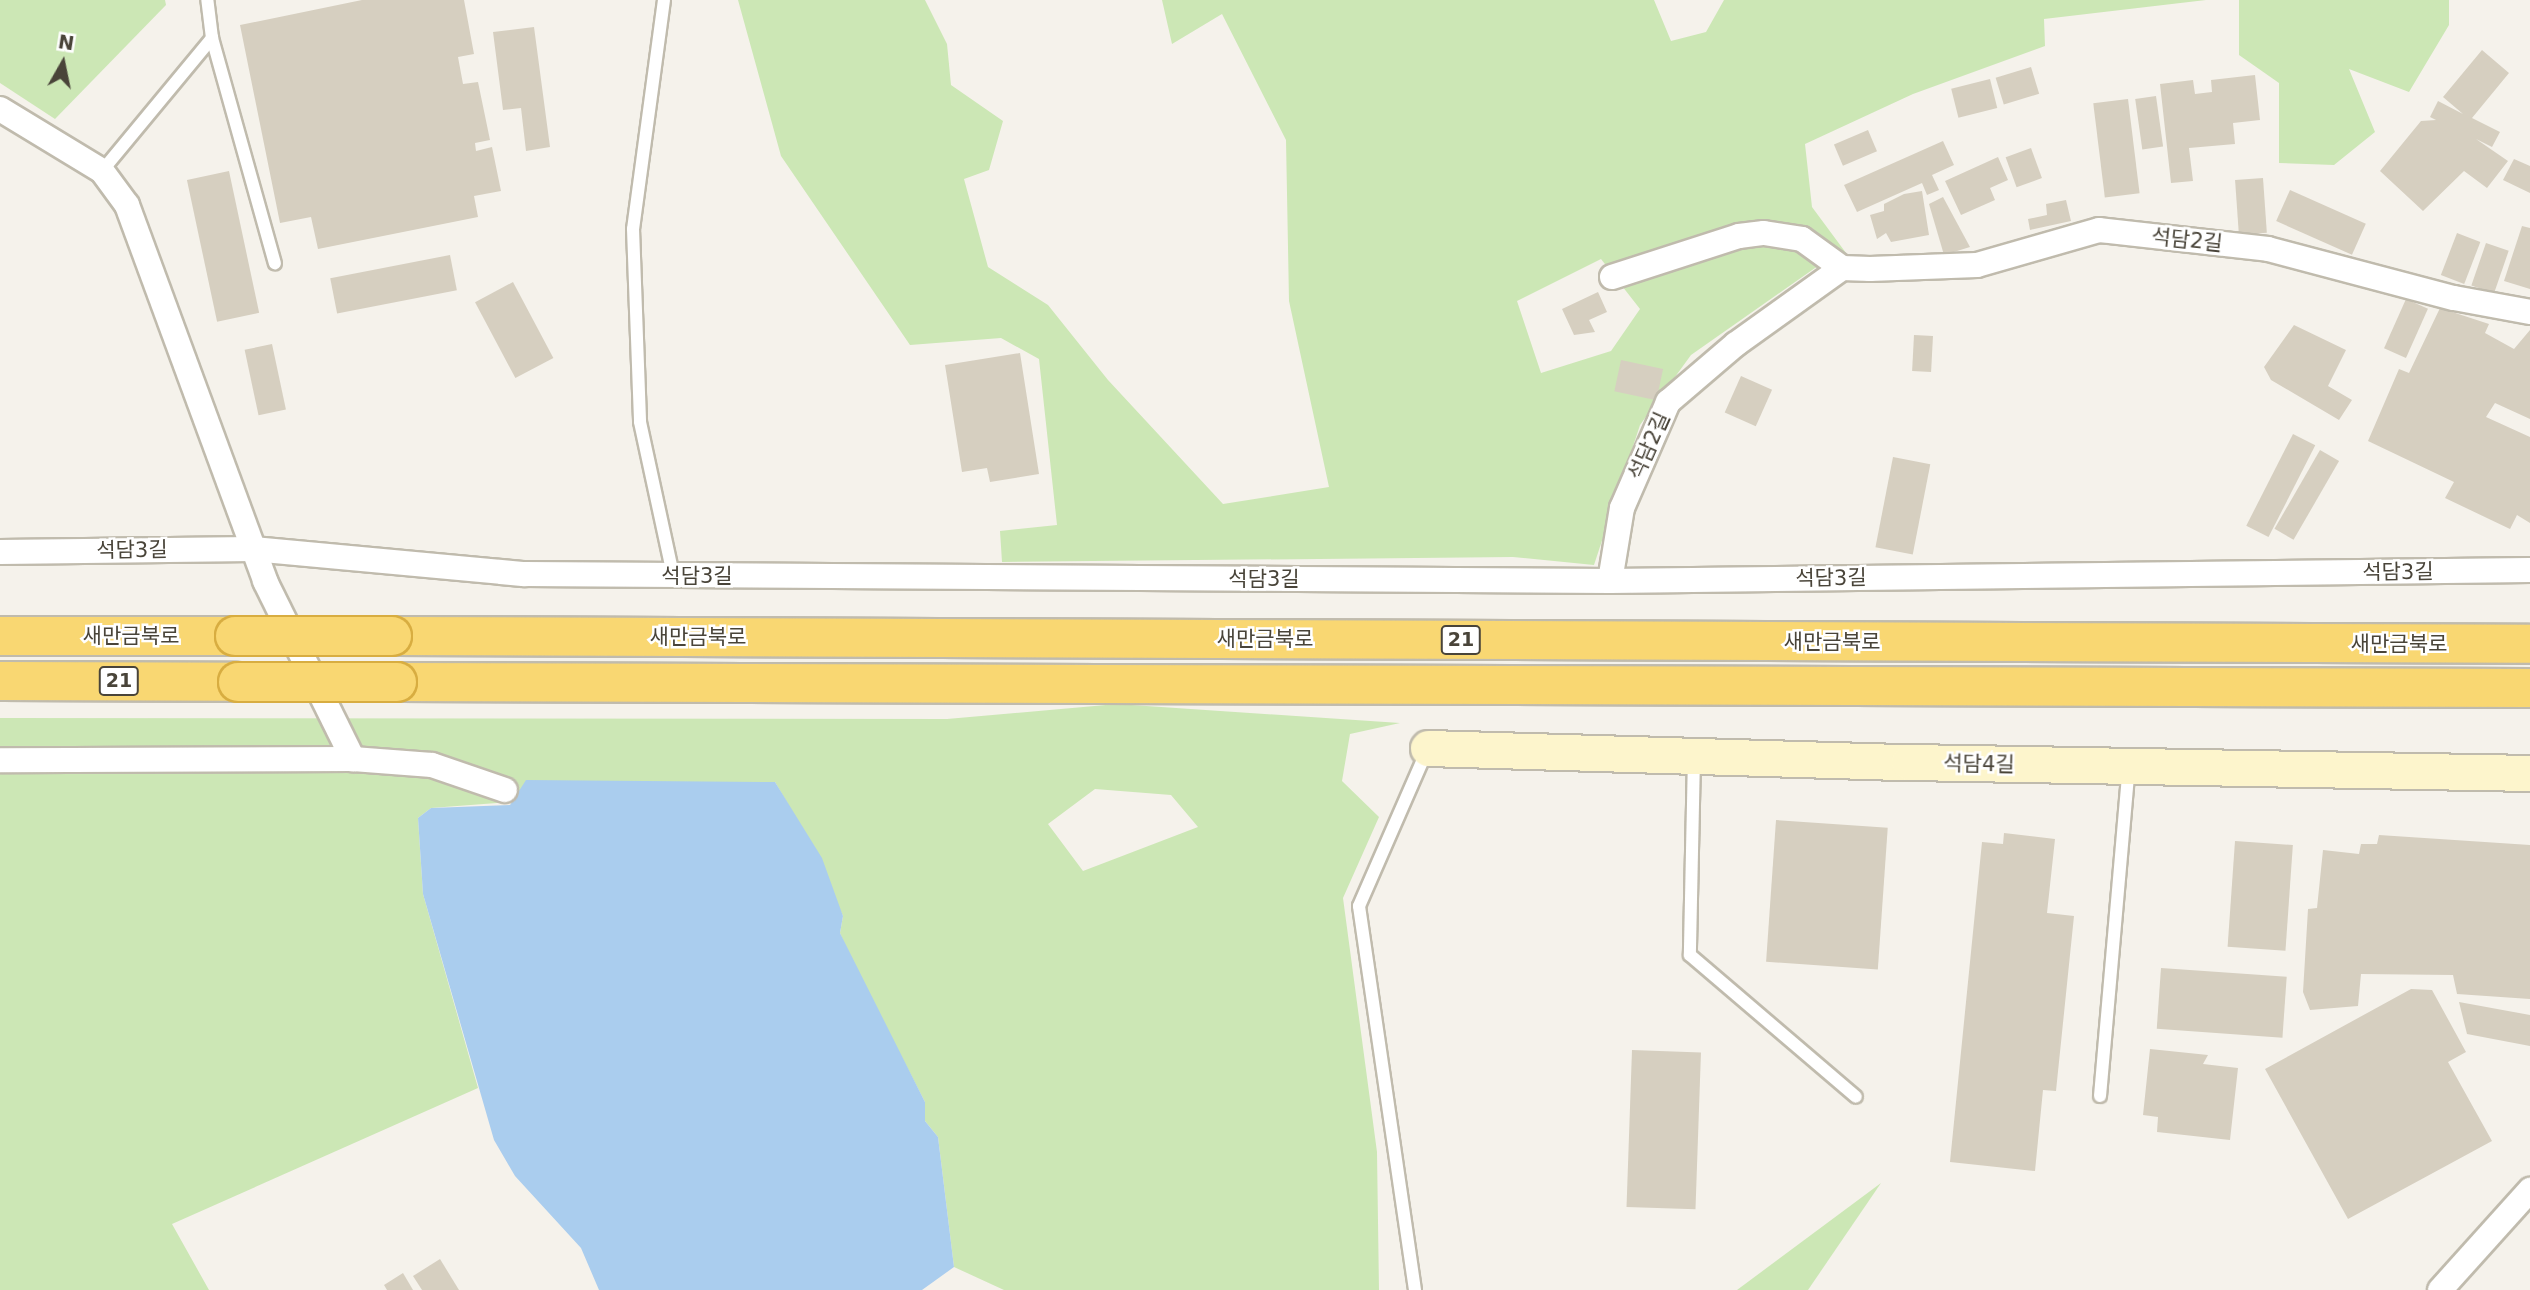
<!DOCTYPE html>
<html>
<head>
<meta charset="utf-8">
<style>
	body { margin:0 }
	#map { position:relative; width:2530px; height:1290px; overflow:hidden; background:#f5f2eb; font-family:"DejaVu Sans","Noto Sans KR",sans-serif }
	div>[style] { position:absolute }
	.green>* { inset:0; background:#cce7b5 }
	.water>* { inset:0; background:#aacdee }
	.building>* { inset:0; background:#d6cfc0; transform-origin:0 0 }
	.roads { filter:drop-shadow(2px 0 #c0bbad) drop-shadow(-2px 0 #c0bbad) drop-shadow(0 2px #c0bbad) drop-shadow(0 -2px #c0bbad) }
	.lane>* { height:12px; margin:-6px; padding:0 6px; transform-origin:6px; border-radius:6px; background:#fff }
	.street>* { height:24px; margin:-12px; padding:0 12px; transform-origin:12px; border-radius:12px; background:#fff }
	.secondary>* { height:35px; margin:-17.5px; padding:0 17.5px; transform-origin:17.5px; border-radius:17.5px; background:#fdf5cc }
	.highway>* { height:38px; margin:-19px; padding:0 19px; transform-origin:19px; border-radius:19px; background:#f9d772 }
	.bridges { filter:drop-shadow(2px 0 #d8ad41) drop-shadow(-2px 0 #d8ad41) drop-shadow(0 2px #d8ad41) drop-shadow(0 -2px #d8ad41) }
	.highway-bridge>* { height:38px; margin:-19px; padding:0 19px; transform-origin:19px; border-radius:19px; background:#f9d772 }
	span { translate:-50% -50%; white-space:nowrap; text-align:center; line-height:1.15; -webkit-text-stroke:5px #fff; paint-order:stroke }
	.shield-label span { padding:2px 5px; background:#fff; border:2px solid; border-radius:5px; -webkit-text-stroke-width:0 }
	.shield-label { font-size:19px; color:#494439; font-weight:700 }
	.street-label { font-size:21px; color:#494439 }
	.north { position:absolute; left:28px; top:28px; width:70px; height:70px; -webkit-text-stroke:5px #fff; paint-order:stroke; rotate:9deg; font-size:19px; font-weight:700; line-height:28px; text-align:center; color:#494439 }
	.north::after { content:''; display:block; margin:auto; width:24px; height:32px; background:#494439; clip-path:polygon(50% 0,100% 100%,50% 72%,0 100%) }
</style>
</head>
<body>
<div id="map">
	<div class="green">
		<div style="clip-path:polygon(0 0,165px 0,166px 5px,55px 119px,0 83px)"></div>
		<div style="clip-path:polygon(evenodd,738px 0,925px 0,947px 44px,951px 85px,1003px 121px,989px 170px,964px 179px,988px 267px,1048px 305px,1108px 380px,1223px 504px,1329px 487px,1289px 301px,1286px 140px,1222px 14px,1172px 44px,1162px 0,1654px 0,1671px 41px,1706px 32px,1724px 0,2206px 0,2044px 19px,2045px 46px,1913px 94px,1805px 144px,1812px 207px,1849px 257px,1815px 268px,1691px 355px,1640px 425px,1594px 565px,1513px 557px,1002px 562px,1000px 531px,1057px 525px,1039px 359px,1001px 338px,910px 345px,781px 156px,738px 0,1601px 259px,1640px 309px,1611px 351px,1541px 373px,1517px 301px,1601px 259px)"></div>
		<div style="clip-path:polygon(2239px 0,2449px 0,2449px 25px,2409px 92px,2349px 69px,2375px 132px,2334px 165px,2279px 163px,2279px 83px,2239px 55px)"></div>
		<div style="clip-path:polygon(evenodd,1117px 704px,1400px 723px,1350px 734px,1342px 781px,1379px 817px,1343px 898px,1377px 1152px,1379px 1290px,1004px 1290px,954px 1267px,938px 1137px,925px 1121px,925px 1102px,851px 959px,840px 933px,843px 916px,802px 828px,775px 782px,431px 808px,418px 818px,423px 894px,478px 1088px,172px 1224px,209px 1290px,0 1290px,0 718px,947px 719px,1117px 704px,1095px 789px,1171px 795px,1198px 827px,1083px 871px,1048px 824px,1095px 789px)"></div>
		<div style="clip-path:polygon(1881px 1183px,1808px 1290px,1737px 1290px)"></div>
	</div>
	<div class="water">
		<div style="clip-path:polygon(526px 780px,775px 782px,822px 858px,843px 916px,840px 933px,925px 1102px,925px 1121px,938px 1137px,954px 1267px,922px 1290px,599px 1290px,581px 1248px,515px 1176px,494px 1140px,423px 894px,418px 818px,431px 808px,510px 805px)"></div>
	</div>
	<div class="building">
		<div style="clip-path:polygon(362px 0,464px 0,474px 54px,458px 57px,463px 84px,478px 82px,490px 140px,475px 143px,476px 151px,492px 147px,501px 191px,474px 196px,478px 217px,318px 249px,311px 217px,280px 223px,240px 25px)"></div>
		<div style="clip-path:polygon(534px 27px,550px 147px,526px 151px,521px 108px,503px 110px,493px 32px)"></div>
		<div style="clip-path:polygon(2482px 50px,2509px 73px,2472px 118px,2500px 132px,2492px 147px,2476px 139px,2508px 161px,2487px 188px,2464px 171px,2423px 211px,2380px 171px,2421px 121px,2436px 120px,2430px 117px,2438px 101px,2463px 114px,2443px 97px)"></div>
		<div style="left:2031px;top:67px;width:28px;height:37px;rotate:73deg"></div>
		<div style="clip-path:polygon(2255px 75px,2260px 120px,2233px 123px,2235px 144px,2189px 148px,2193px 181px,2171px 183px,2160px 84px,2193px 80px,2195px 94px,2212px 92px,2211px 80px)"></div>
		<div style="left:1990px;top:79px;width:30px;height:40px;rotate:76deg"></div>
		<div style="left:2156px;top:96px;width:51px;height:21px;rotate:82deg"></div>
		<div style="left:2128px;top:99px;width:95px;height:35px;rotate:83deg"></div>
		<div style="left:1868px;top:130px;width:23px;height:37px;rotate:67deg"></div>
		<div style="clip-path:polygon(1943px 141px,1954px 165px,1932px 175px,1939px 190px,1927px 195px,1922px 183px,1857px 212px,1844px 185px)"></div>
		<div style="left:2031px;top:148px;width:32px;height:27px;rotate:70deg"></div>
		<div style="clip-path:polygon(1998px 157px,2008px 180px,1990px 188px,1995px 200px,1961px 215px,1945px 181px)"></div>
		<div style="clip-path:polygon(2514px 159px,2530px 166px,2530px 193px,2503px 180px)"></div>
		<div style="left:229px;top:171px;width:145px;height:43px;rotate:78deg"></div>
		<div style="left:2263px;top:178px;width:55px;height:28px;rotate:86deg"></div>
		<div style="left:2290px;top:190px;width:83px;height:34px;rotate:24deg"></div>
		<div style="clip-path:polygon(1922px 191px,1929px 235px,1891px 242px,1886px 233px,1877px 239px,1870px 215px,1884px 211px,1884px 204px,1904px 194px)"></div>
		<div style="clip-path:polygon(1943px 197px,1970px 247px,1944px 255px,1929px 204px)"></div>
		<div style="clip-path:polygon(2066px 200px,2071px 221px,2030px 230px,2028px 219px,2047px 215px,2046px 204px)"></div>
		<div style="clip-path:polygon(2522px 226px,2530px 228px,2530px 289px,2504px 281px)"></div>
		<div style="left:2457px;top:233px;width:25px;height:45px;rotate:21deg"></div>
		<div style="left:2486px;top:243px;width:24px;height:45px;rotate:19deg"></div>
		<div style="left:450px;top:255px;width:36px;height:122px;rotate:79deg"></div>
		<div style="left:513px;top:282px;width:86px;height:43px;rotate:62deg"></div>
		<div style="clip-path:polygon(1598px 292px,1607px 312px,1589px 320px,1595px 332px,1574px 335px,1562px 309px)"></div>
		<div style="left:2406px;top:299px;width:24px;height:54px;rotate:24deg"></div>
		<div style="clip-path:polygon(2440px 308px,2489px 324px,2485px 333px,2514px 349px,2530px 330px,2530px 419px,2495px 403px,2486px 417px,2530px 437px,2530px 523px,2517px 515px,2510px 529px,2445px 498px,2454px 482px,2368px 441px,2399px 369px,2409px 373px)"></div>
		<div style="clip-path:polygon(2294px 325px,2346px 350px,2328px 386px,2352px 400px,2339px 420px,2271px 380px,2264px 367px)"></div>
		<div style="left:1914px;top:335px;width:19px;height:36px;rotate:3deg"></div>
		<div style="left:272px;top:344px;width:67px;height:28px;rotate:78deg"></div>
		<div style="clip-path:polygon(1020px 353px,1039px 474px,990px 482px,987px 468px,962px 472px,945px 365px)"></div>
		<div style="left:1621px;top:360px;width:43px;height:32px;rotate:12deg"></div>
		<div style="left:1741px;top:376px;width:34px;height:40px;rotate:24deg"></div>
		<div style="left:2293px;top:434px;width:25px;height:103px;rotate:27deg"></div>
		<div style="left:2320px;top:450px;width:22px;height:91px;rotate:30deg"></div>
		<div style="left:1893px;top:457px;width:38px;height:92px;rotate:11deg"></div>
		<div style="left:1776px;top:820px;width:112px;height:142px;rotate:4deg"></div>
		<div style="clip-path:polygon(2004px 833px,2055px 839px,2047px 913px,2074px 916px,2056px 1091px,2043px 1090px,2035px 1171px,1950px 1162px,1982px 842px,2003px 844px)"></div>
		<div style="clip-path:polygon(2379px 835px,2530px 845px,2530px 999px,2457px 994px,2453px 975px,2361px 974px,2358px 1006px,2310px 1010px,2303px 992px,2308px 909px,2317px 908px,2323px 850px,2359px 854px,2361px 844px,2377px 844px)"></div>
		<div style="left:2235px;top:841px;width:58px;height:106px;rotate:4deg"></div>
		<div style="left:2161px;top:968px;width:126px;height:61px;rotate:4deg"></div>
		<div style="clip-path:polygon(2411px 989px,2432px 990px,2466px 1052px,2448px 1062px,2492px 1141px,2348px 1219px,2265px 1069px)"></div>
		<div style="clip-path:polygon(2459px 1002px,2530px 1015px,2530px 1046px,2467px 1034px)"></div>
		<div style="clip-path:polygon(2150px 1049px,2208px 1055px,2203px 1064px,2238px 1068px,2230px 1140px,2157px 1132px,2158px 1117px,2143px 1115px)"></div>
		<div style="left:1632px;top:1050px;width:69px;height:157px;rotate:2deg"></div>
		<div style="clip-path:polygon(440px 1259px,459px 1290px,422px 1290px,413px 1276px)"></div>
		<div style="clip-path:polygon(403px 1273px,413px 1290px,387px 1290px,384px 1285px)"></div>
	</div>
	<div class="roads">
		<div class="lane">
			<div style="left:664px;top:0;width:231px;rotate:97.7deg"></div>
			<div style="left:633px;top:229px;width:193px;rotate:87.9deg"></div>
			<div style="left:640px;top:422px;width:157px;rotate:77.8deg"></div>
			<div style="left:212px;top:38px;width:234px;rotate:74.4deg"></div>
			<div style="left:102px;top:171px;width:173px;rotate:-50.4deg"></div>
			<div style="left:212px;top:38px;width:38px;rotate:-97deg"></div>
			<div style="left:1694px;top:756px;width:199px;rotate:91.2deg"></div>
			<div style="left:1690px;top:955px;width:218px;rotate:40.5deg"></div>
			<div style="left:2100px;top:1096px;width:330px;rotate:-85deg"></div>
			<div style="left:1415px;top:1290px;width:388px;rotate:-98.3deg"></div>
			<div style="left:1359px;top:906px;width:172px;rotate:-66.4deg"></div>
		</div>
		<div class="street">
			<div style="left:0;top:109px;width:119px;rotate:31.3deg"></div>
			<div style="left:102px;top:171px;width:42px;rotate:53.7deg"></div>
			<div style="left:127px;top:205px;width:401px;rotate:69.8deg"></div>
			<div style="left:265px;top:581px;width:199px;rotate:63.7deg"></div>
			<div style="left:353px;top:759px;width:353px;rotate:179.8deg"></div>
			<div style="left:1612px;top:277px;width:133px;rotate:-17.9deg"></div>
			<div style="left:1739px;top:236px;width:25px;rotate:-7deg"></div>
			<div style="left:1764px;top:233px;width:38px;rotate:9deg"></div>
			<div style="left:1802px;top:239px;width:49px;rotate:35.9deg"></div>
			<div style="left:1842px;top:268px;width:28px;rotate:2deg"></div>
			<div style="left:1870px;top:269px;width:107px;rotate:-2.1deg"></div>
			<div style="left:1977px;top:265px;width:127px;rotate:-16deg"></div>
			<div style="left:2099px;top:230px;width:170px;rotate:6.4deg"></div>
			<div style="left:2268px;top:249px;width:192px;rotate:14.8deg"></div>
			<div style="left:2454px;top:298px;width:77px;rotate:10.4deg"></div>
			<div style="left:0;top:552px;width:253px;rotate:-0.7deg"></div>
			<div style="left:253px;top:549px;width:273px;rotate:5.3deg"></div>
			<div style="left:525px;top:574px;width:1085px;rotate:0.37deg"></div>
			<div style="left:1610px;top:581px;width:920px;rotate:-0.69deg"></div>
			<div style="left:1610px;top:581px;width:74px;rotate:-80.7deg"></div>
			<div style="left:1622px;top:508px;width:116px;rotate:-66.5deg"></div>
			<div style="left:1668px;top:402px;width:89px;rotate:-40.5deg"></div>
			<div style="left:1736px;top:344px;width:130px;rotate:-35.6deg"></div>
			<div style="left:353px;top:759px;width:79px;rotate:4.3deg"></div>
			<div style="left:432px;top:765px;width:77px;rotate:18.9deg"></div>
			<div style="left:2440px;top:1290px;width:135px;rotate:-48deg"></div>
		</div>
		<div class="secondary">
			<div style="left:1428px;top:748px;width:481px;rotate:1.7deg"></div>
			<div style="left:1909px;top:762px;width:621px;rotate:1.01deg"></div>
		</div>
		<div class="highway">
			<div style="left:0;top:636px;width:235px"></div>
			<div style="left:392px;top:636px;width:2138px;rotate:0.21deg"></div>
			<div style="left:0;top:681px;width:238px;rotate:0.2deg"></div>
			<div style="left:397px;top:682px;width:2133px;rotate:0.16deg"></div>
		</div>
	</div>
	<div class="bridges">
		<div class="highway-bridge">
			<div style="left:235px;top:636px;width:157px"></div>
			<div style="left:238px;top:682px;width:159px"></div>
		</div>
	</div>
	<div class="shield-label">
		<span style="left:1461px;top:640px">21</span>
		<span style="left:119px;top:681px">21</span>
	</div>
	<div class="street-label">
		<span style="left:2187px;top:240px;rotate:6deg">석담2길</span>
		<span style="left:1649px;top:446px;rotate:-66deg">석담2길</span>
		<span style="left:132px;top:550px;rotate:-1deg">석담3길</span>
		<span style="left:2398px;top:572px;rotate:-1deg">석담3길</span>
		<span style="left:697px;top:576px">석담3길</span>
		<span style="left:1831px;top:578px;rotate:-1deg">석담3길</span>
		<span style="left:1264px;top:579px">석담3길</span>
		<span style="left:131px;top:636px">새만금북로</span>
		<span style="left:698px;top:637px">새만금북로</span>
		<span style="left:1265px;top:639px">새만금북로</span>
		<span style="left:1832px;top:642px">새만금북로</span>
		<span style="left:2399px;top:644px">새만금북로</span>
		<span style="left:1979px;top:764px;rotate:1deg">석담4길</span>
	</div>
	<div class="north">N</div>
</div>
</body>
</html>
